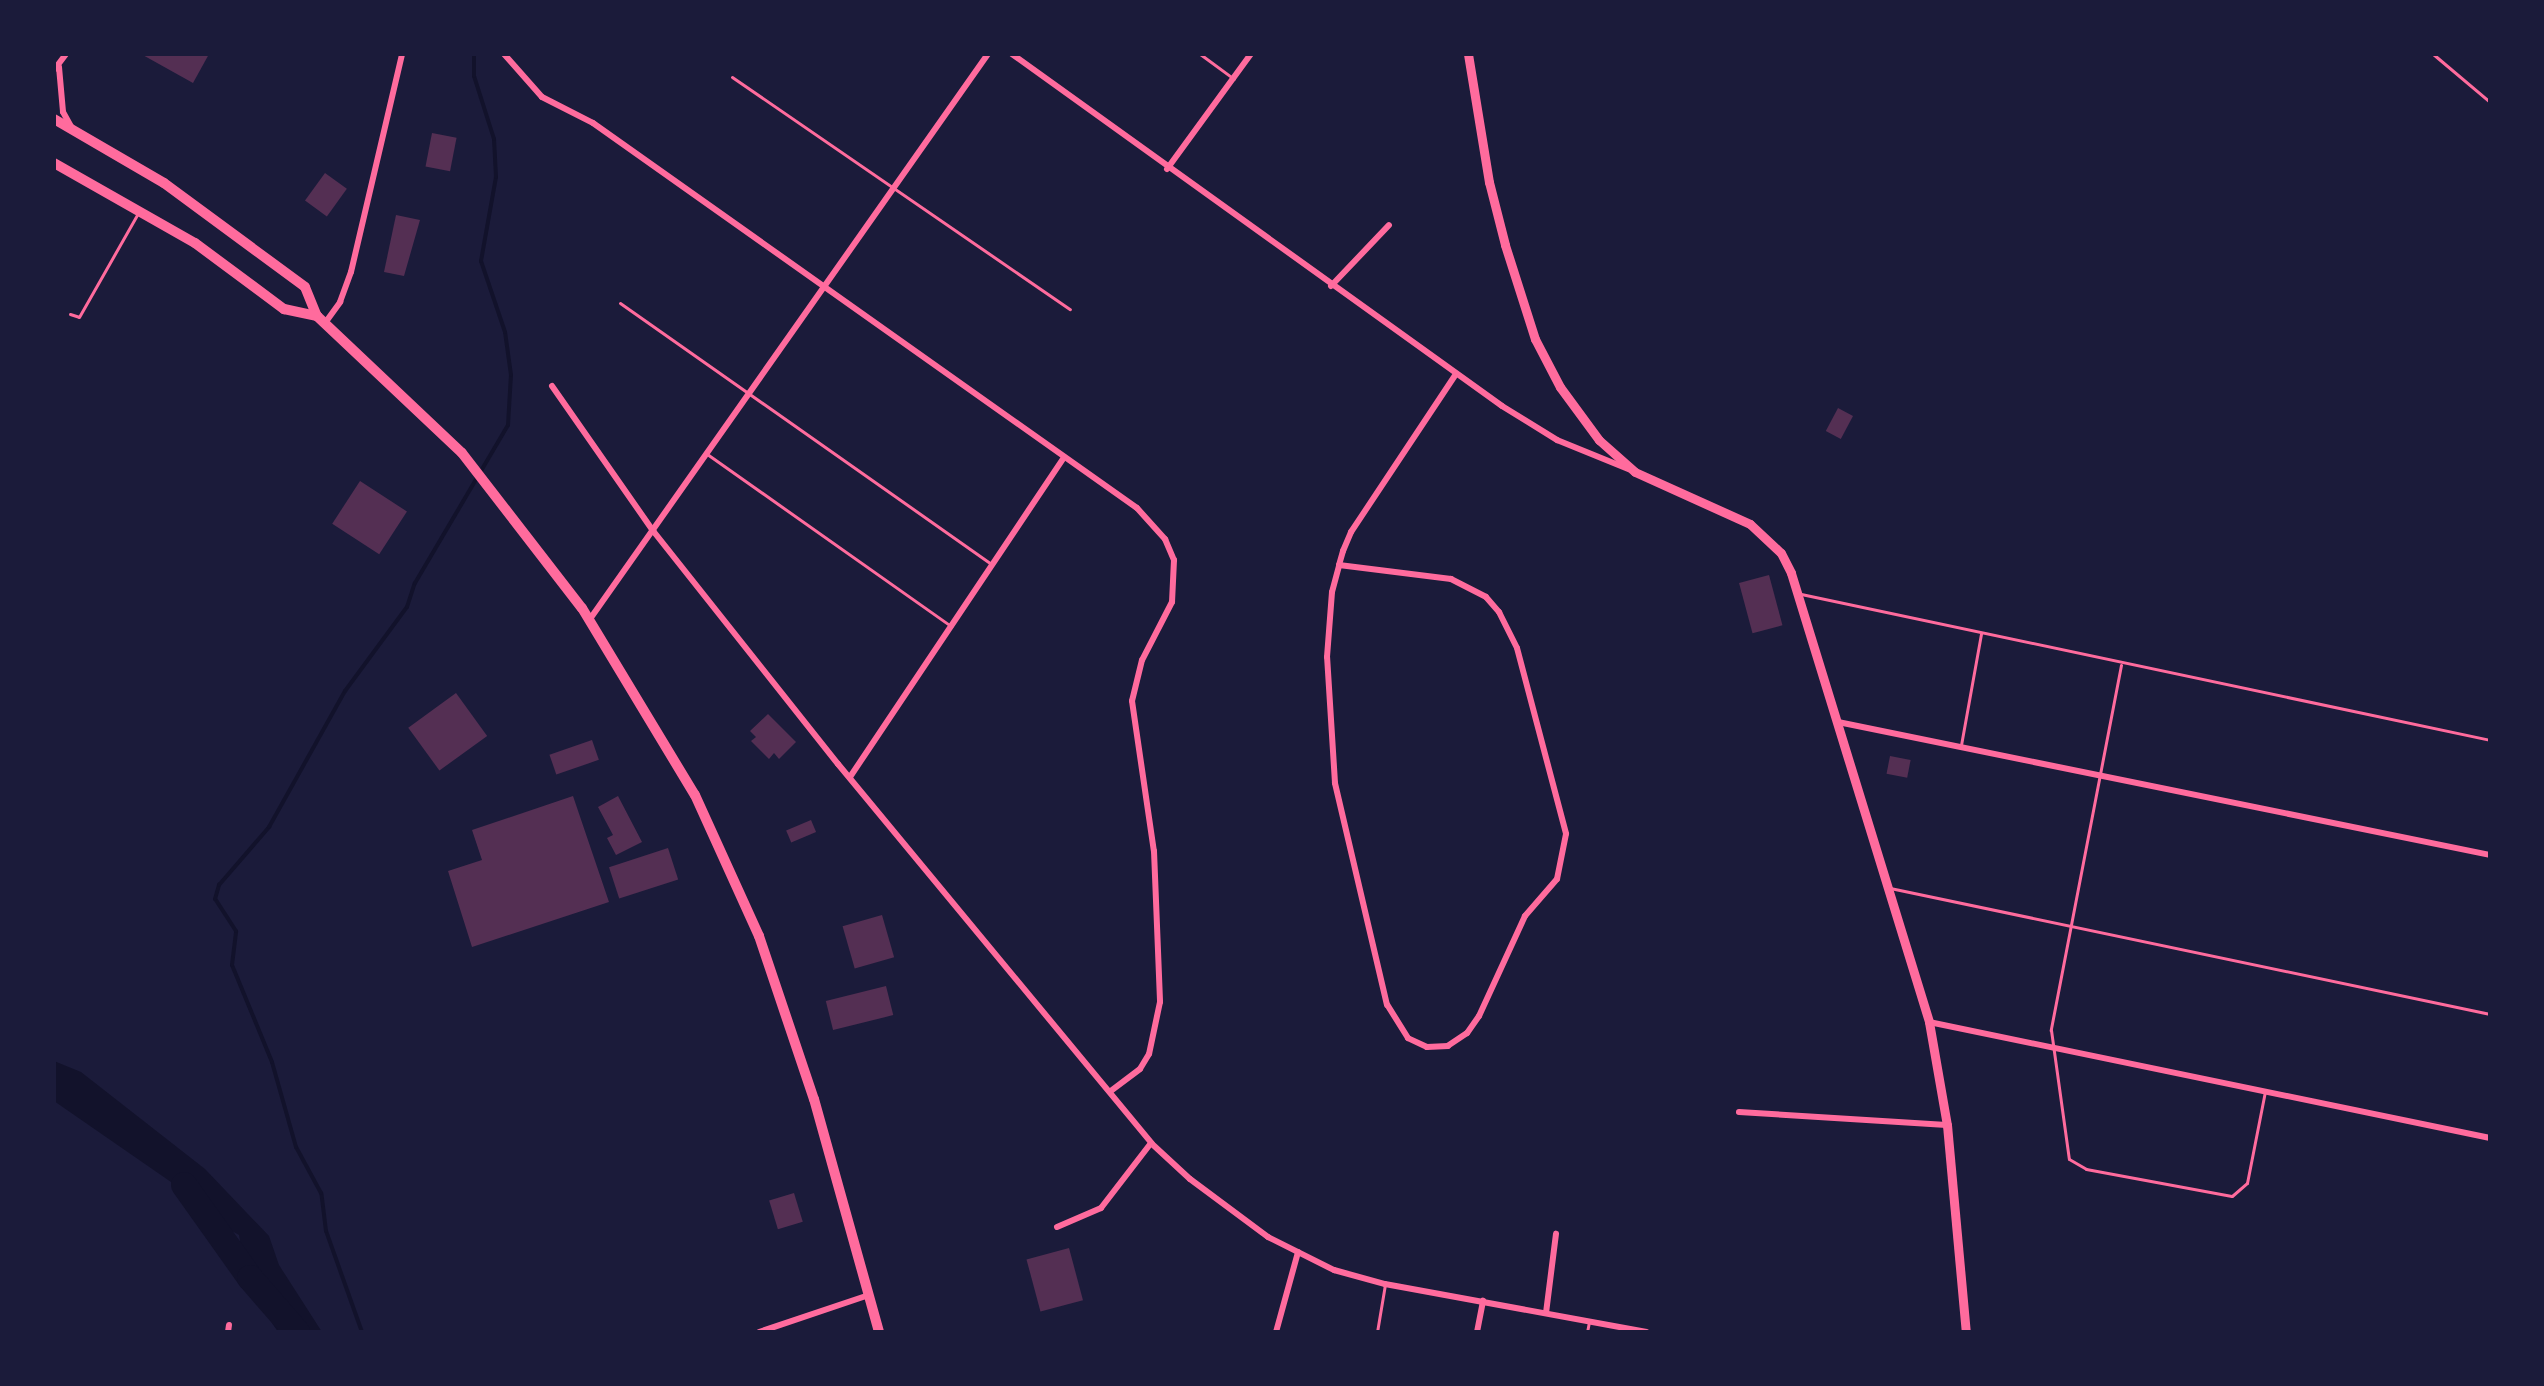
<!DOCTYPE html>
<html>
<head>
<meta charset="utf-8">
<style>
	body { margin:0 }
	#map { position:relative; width:2544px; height:1386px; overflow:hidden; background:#1b1b3a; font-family:Arial,sans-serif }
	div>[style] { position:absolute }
	.water>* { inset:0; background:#12122b }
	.stream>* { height:4px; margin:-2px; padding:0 2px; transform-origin:2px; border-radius:2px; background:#12122b }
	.river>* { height:26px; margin:-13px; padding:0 13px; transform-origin:13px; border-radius:13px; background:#12122b }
	.building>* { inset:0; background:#542f53; transform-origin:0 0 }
	.path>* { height:3px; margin:-1.5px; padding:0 1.5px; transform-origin:1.5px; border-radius:1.5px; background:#ff6b9d }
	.service>* { height:3px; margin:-1.5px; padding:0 1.5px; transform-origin:1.5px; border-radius:1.5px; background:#ff6b9d }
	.minor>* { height:6px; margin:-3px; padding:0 3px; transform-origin:3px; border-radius:3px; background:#ff6b9d }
	.secondary>* { height:9px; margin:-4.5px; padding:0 4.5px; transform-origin:4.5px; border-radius:4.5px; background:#ff6b9d }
	.primary>* { height:10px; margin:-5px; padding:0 5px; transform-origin:5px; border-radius:5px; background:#ff6b9d }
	span { translate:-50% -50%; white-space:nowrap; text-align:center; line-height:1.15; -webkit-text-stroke:7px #1b1b3a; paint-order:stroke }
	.frame { position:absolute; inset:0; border:56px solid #1b1b3a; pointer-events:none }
</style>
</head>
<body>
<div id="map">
	<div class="water">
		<div style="clip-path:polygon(54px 1061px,81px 1072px,205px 1169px,269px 1236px,279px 1265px,322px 1332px,278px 1332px,257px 1300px,255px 1273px,242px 1254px,239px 1235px,186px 1204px,171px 1182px,54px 1101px)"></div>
	</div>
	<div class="stream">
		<div style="left:362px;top:1332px;width:107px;rotate:-109.6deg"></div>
		<div style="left:326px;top:1231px;width:38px;rotate:-97deg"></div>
		<div style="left:321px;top:1193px;width:52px;rotate:-118.5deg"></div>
		<div style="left:296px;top:1147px;width:88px;rotate:-105.8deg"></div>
		<div style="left:272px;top:1062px;width:105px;rotate:-112.4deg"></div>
		<div style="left:232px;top:965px;width:34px;rotate:-83deg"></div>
		<div style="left:236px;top:931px;width:38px;rotate:-123deg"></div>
		<div style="left:215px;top:899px;width:15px;rotate:-74deg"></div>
		<div style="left:219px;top:885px;width:77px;rotate:-49.2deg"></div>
		<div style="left:269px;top:827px;width:156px;rotate:-60.8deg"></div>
		<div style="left:345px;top:691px;width:104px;rotate:-53.6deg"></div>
		<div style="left:407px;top:607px;width:25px;rotate:-72deg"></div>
		<div style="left:415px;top:583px;width:183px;rotate:-59.5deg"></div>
		<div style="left:508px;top:425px;width:50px;rotate:-86.6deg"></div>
		<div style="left:511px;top:375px;width:43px;rotate:-97.9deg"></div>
		<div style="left:505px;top:332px;width:75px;rotate:-108.7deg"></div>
		<div style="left:481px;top:261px;width:85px;rotate:-79.9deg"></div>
		<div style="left:496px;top:177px;width:38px;rotate:-93deg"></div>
		<div style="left:494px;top:139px;width:66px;rotate:-107.6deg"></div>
		<div style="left:474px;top:76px;width:22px;rotate:-90deg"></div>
	</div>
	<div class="river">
		<div style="left:184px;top:1185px;width:114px;rotate:54.6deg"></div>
		<div style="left:250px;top:1278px;width:72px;rotate:49deg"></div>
	</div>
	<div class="building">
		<div style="clip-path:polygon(141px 54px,209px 54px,193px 83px)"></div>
		<div style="left:432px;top:133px;width:25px;height:34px;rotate:11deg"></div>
		<div style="left:325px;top:173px;width:27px;height:34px;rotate:36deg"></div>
		<div style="clip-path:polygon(396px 215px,420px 220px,404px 276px,384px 272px)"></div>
		<div style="left:1838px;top:408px;width:17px;height:26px;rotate:28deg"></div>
		<div style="left:360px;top:481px;width:56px;height:51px;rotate:33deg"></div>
		<div style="left:1769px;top:575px;width:52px;height:31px;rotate:75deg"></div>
		<div style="left:456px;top:693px;width:53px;height:59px;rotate:54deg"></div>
		<div style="clip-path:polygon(768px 714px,796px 742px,779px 759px,774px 753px,769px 759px,751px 741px,756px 737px,750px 731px)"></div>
		<div style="left:592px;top:740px;width:21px;height:45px;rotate:71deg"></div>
		<div style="left:1890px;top:756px;width:21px;height:18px;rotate:11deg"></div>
		<div style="clip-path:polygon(573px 796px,609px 902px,472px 947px,448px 871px,482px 860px,472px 830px)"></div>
		<div style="clip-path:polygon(618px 796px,642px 842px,616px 855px,607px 838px,613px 835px,598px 807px)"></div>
		<div style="left:811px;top:820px;width:13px;height:27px;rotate:67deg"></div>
		<div style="left:668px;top:848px;width:33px;height:62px;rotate:72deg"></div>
		<div style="left:882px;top:915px;width:44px;height:41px;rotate:74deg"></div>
		<div style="left:886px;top:986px;width:30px;height:62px;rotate:76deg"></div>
		<div style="left:794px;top:1193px;width:30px;height:26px;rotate:73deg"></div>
		<div style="left:1069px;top:1248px;width:54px;height:44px;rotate:75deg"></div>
	</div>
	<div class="path">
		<div style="left:2433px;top:54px;width:75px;rotate:40.1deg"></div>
	</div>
	<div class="service">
		<div style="left:1200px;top:54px;width:42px;rotate:36.3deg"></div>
		<div style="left:732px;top:77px;width:410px;rotate:34.5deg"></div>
		<div style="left:620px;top:303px;width:452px;rotate:35.1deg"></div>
		<div style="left:70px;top:314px;width:9px;rotate:18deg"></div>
		<div style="left:79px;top:317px;width:117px;rotate:-60.4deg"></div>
		<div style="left:707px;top:454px;width:299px;rotate:35.2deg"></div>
		<div style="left:1801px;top:594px;width:704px;rotate:11.96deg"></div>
		<div style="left:2121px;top:665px;width:372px;rotate:100.9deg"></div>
		<div style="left:2051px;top:1030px;width:130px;rotate:82.1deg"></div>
		<div style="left:2069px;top:1159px;width:20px;rotate:30deg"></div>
		<div style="left:2086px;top:1169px;width:148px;rotate:10.5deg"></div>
		<div style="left:2232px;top:1196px;width:20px;rotate:-41deg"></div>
		<div style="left:2247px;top:1183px;width:94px;rotate:-78.9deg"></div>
		<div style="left:1961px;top:745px;width:113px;rotate:-79.8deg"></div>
		<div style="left:1890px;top:888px;width:613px;rotate:11.86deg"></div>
		<div style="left:1377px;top:1332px;width:49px;rotate:-80.5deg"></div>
		<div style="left:1587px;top:1332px;width:10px;rotate:-79deg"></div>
	</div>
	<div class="minor">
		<div style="left:504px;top:54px;width:57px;rotate:48.5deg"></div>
		<div style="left:542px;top:97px;width:57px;rotate:27deg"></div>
		<div style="left:593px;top:123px;width:666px;rotate:35.29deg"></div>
		<div style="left:1137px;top:508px;width:42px;rotate:47.9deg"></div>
		<div style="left:1165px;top:539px;width:23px;rotate:67deg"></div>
		<div style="left:1174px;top:560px;width:42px;rotate:92.7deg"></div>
		<div style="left:1172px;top:602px;width:65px;rotate:117.3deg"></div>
		<div style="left:1142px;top:660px;width:42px;rotate:103.7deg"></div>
		<div style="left:1132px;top:701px;width:152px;rotate:81.7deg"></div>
		<div style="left:1154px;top:851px;width:151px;rotate:87.7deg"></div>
		<div style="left:1160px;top:1002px;width:53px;rotate:101.9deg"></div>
		<div style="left:1149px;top:1054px;width:17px;rotate:121deg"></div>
		<div style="left:1140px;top:1069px;width:36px;rotate:143deg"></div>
		<div style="left:1012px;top:54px;width:603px;rotate:35.69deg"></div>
		<div style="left:1502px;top:406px;width:65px;rotate:31.7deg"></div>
		<div style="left:1557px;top:440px;width:77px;rotate:22.2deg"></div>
		<div style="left:59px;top:67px;width:45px;rotate:84.9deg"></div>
		<div style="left:63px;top:112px;width:18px;rotate:61deg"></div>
		<div style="left:54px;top:70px;width:20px;rotate:-53deg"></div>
		<div style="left:1167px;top:169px;width:142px;rotate:-53.9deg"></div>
		<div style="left:1331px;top:286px;width:84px;rotate:-46.4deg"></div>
		<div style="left:325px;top:323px;width:26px;rotate:-54deg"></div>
		<div style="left:340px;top:302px;width:32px;rotate:-70deg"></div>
		<div style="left:351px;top:272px;width:224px;rotate:-76.8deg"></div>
		<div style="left:552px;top:386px;width:178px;rotate:55.1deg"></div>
		<div style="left:654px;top:532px;width:296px;rotate:51.6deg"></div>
		<div style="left:838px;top:764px;width:492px;rotate:50.4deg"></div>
		<div style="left:1151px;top:1143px;width:53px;rotate:42.7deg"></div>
		<div style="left:1190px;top:1179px;width:97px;rotate:36.6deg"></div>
		<div style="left:1268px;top:1237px;width:74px;rotate:26.6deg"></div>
		<div style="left:1334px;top:1270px;width:53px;rotate:15.4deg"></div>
		<div style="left:1385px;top:1284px;width:266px;rotate:10.4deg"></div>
		<div style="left:1339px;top:565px;width:113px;rotate:7.1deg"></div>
		<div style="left:1451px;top:579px;width:39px;rotate:27deg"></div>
		<div style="left:1486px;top:597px;width:20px;rotate:49deg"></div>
		<div style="left:1499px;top:612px;width:40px;rotate:63.4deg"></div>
		<div style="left:1517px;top:648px;width:192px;rotate:75.2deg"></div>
		<div style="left:1566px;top:834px;width:46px;rotate:101.3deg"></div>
		<div style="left:1557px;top:879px;width:49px;rotate:130.9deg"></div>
		<div style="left:1525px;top:916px;width:110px;rotate:114.7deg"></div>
		<div style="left:1479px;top:1016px;width:21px;rotate:125deg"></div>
		<div style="left:1467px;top:1033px;width:23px;rotate:146deg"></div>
		<div style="left:1448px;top:1046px;width:21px;rotate:177deg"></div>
		<div style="left:1427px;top:1047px;width:21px;rotate:-155deg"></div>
		<div style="left:1408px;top:1038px;width:39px;rotate:-122deg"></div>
		<div style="left:1387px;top:1005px;width:228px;rotate:-103.2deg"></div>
		<div style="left:1335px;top:783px;width:126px;rotate:-93.6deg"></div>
		<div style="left:1327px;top:657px;width:65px;rotate:-85.6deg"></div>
		<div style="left:1332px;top:592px;width:28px;rotate:-75deg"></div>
		<div style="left:1339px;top:565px;width:15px;rotate:-74deg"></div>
		<div style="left:1343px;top:551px;width:21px;rotate:-67deg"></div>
		<div style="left:1351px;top:532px;width:190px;rotate:-56.4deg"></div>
		<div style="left:590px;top:619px;width:691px;rotate:-54.84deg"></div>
		<div style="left:1838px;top:722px;width:665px;rotate:11.53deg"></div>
		<div style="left:850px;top:777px;width:385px;rotate:-56.2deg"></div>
		<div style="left:1929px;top:1022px;width:573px;rotate:11.68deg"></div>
		<div style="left:1739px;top:1112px;width:208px;rotate:3.6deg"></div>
		<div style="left:1057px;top:1227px;width:48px;rotate:-23.4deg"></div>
		<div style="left:1101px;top:1208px;width:82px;rotate:-52.4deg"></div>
		<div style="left:1546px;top:1313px;width:80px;rotate:-82.8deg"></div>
		<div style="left:228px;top:1332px;width:7px;rotate:-82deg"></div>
		<div style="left:759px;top:1332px;width:116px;rotate:-18.6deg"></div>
		<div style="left:1276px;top:1332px;width:83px;rotate:-74.6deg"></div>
		<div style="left:1477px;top:1332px;width:32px;rotate:-79deg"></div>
	</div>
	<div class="secondary">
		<div style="left:1468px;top:54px;width:130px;rotate:80.7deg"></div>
		<div style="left:1489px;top:182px;width:65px;rotate:75.7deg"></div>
		<div style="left:1505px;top:245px;width:99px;rotate:72.3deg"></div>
		<div style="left:1535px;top:339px;width:54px;rotate:62.5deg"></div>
		<div style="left:1560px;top:387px;width:66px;rotate:53.7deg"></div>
		<div style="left:1599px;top:440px;width:48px;rotate:41.6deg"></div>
		<div style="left:1635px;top:472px;width:126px;rotate:24.3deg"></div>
		<div style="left:1750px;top:524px;width:42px;rotate:43.1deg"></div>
		<div style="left:1781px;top:553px;width:22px;rotate:63deg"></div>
		<div style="left:1791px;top:573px;width:470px;rotate:72.9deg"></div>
		<div style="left:1929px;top:1022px;width:105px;rotate:80.1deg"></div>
		<div style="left:1947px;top:1125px;width:208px;rotate:84.8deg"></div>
	</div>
	<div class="primary">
		<div style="left:54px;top:119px;width:127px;rotate:30.2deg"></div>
		<div style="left:164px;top:183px;width:175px;rotate:36.4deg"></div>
		<div style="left:305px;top:287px;width:31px;rotate:68deg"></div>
		<div style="left:317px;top:316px;width:199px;rotate:43.4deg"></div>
		<div style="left:462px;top:453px;width:196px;rotate:52.3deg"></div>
		<div style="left:582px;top:608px;width:218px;rotate:58.9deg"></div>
		<div style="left:695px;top:795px;width:155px;rotate:65.6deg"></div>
		<div style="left:759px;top:936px;width:172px;rotate:71.4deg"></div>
		<div style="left:814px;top:1099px;width:242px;rotate:74.4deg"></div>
		<div style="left:54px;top:163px;width:162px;rotate:29.6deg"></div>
		<div style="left:195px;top:243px;width:111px;rotate:36.6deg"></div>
		<div style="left:284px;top:309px;width:34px;rotate:12deg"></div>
	</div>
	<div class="frame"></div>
</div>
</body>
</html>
